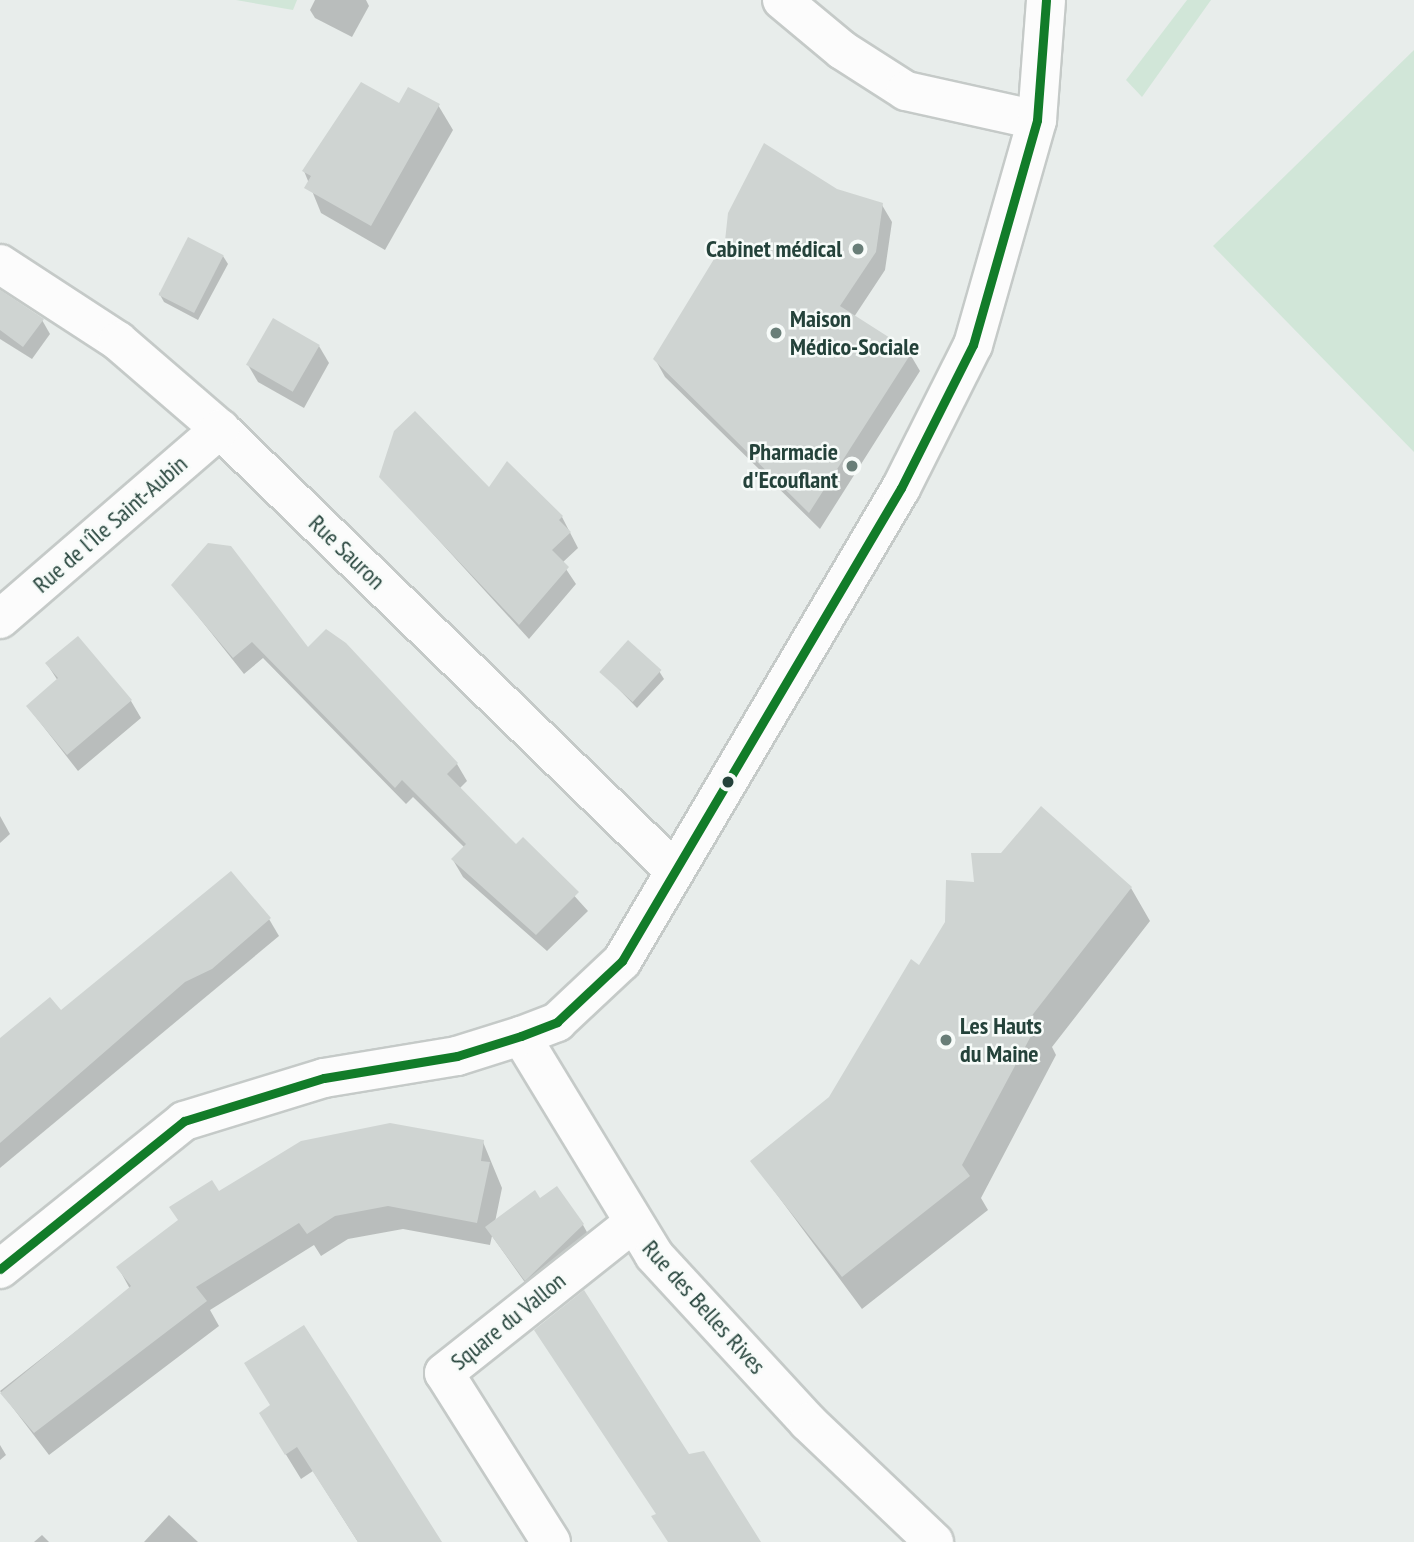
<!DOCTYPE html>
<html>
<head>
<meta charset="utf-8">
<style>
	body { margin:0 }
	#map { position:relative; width:1414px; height:1542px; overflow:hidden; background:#e8edeb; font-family:"PT Sans Narrow",sans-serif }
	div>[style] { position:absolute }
	.green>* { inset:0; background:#d1e6d8 }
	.shadow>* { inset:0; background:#0003 }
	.building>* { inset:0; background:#cfd4d2; transform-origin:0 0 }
	.roads { filter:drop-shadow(2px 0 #c5cac8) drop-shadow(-2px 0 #c5cac8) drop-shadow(0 2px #c5cac8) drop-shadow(0 -2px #c5cac8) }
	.street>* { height:38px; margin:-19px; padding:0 19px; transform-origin:19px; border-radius:19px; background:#fcfcfc }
	.bus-1>* { height:9px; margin:-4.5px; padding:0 4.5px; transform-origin:4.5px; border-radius:4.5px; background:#127c29 }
	.dots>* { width:19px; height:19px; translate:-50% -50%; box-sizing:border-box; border:4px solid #f7fbf9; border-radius:50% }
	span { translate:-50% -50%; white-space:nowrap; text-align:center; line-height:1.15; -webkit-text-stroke:5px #f7fbf9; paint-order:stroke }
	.poi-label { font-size:24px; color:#24423a; font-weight:700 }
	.right { translate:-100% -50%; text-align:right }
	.left { translate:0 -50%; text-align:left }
	.street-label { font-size:24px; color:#24423a }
</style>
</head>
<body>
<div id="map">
	<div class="green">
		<div style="clip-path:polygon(236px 0,297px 0,293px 10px)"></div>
		<div style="clip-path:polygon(1187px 0,1211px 0,1142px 97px,1126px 80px)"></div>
		<div style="clip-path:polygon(1414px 50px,1414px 452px,1213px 246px)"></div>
	</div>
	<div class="shadow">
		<div style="clip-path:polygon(315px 0,366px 0,369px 6px,352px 37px,315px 18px,310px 10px)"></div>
		<div style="clip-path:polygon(399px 105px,438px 105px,453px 130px,385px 250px,321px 213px,304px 171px)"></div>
		<div style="clip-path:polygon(836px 191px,882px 205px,892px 222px,885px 270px,854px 317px,910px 354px,920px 371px,820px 529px,665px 377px,655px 359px,727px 242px)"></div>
		<div style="clip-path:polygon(223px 256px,228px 264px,198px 320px,164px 302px,159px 293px)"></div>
		<div style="clip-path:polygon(0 292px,42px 320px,50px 334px,32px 359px,0 339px)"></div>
		<div style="clip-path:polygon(319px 346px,329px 363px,304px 408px,258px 382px,248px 365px)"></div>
		<div style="clip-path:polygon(381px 477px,489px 490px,562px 517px,578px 548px,562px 563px,576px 584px,529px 639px)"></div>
		<div style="clip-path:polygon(173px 585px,308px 650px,457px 764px,467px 781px,459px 789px,516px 847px,523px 839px,588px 911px,547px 951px,463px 877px,453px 860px,465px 848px,413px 797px,406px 804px,263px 658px,244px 674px)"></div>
		<div style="clip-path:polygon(47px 664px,131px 701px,141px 718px,78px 771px,28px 707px,58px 681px)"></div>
		<div style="clip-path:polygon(659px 671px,664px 679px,637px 708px,602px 672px)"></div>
		<div style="clip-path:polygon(0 816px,10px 834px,0 843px)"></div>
		<div style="clip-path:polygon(1131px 888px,1150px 921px,1052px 1047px,1056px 1055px,981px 1198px,988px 1210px,862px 1309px,752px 1161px,831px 1098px,920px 968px)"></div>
		<div style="clip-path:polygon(269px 919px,279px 936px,0 1168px,0 1040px)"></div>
		<div style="clip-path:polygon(483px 1142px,502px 1188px,495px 1222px,539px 1201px,583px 1225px,597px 1250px,541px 1305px,492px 1236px,490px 1245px,403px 1229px,348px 1239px,321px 1256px,314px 1245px,210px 1310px,219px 1326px,49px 1455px,0 1391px,130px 1289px,118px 1267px,219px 1194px)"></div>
		<div style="clip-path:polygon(261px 1414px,440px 1542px,358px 1542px,313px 1471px,301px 1479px)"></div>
		<div style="clip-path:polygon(0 1445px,6px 1455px,0 1460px)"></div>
		<div style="clip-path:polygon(169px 1515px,198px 1542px,144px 1542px)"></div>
		<div style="clip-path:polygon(42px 1535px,49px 1542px,34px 1542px)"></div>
	</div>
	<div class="building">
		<div style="clip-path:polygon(361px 82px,399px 103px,408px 87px,440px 104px,371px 226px,304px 188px,311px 176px,302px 171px)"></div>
		<div style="clip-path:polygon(764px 143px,837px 189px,883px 203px,876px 252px,840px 306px,912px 352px,809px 513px,653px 359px,725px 241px,728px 213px)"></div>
		<div style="left:188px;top:237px;width:40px;height:65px;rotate:27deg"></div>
		<div style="clip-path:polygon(0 290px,44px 319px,23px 347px,0 330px)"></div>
		<div style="left:273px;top:318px;width:54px;height:54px;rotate:30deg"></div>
		<div style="clip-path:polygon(415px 411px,489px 487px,507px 461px,563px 516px,559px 520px,571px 532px,552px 550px,569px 567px,519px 625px,379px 477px,394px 431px)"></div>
		<div style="clip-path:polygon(208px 543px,231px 546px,308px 647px,326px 629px,346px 643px,458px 763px,447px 774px,516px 844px,523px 837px,579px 892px,536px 935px,451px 859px,466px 844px,402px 780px,395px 788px,252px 642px,233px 658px,171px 585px)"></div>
		<div style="clip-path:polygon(78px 636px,132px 700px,67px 755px,26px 706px,58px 678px,45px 663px)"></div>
		<div style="left:628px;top:640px;width:45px;height:43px;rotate:42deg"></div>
		<div style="clip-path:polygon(1041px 806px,1132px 887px,1030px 1018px,1039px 1021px,962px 1165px,970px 1176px,842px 1277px,750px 1161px,829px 1097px,911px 959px,919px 965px,945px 922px,946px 880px,974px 882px,971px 853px,1001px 853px)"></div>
		<div style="clip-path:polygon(231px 871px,271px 918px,212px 969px,185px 982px,0 1143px,0 1038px,50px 997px,61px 1010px)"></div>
		<div style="clip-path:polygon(390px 1123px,484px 1140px,481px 1161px,490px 1162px,477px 1223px,388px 1206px,335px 1216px,307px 1234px,299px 1223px,196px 1287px,207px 1301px,34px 1433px,0 1393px,131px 1286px,116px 1267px,178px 1220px,169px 1207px,212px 1180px,219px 1191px,301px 1141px)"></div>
		<div style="clip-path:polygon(557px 1186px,584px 1224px,525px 1281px,485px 1227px,535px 1190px,540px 1198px)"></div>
		<div style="clip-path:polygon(584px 1290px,689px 1454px,704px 1451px,761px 1542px,668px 1542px,651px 1516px,656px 1514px,534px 1330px)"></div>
		<div style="clip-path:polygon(304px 1325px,351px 1398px,442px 1542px,358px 1542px,297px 1447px,285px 1455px,259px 1413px,270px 1405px,244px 1363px)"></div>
	</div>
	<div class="roads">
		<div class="street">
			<div style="left:782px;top:0;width:78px;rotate:39.8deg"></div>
			<div style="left:842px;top:50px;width:76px;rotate:32.6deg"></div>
			<div style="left:906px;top:91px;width:134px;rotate:12.5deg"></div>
			<div style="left:0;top:264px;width:141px;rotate:33.1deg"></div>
			<div style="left:118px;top:341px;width:135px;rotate:40.8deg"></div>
			<div style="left:220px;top:429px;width:630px;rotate:44.16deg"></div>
			<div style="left:0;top:619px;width:291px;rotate:-40.8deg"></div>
			<div style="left:521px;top:1036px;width:256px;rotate:58.7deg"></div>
			<div style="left:654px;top:1255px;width:227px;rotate:47.3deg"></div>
			<div style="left:808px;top:1422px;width:174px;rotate:43.6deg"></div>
			<div style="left:0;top:1269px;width:236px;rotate:-38.8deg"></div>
			<div style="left:184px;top:1121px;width:146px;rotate:-17.1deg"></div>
			<div style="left:324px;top:1078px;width:135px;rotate:-9.4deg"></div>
			<div style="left:457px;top:1056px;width:67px;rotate:-17.4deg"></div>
			<div style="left:521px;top:1036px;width:39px;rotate:-21deg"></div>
			<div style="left:557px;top:1022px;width:89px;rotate:-43.2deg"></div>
			<div style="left:622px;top:961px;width:549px;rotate:-59.47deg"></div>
			<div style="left:901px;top:488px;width:160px;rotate:-63.3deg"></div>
			<div style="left:973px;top:345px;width:234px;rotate:-74.1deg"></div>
			<div style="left:1037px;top:120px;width:120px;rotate:-85.7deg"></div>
			<div style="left:551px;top:1542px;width:200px;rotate:-122.3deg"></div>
			<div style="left:444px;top:1373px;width:240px;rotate:-38.4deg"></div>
		</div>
	</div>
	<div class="bus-1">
		<div style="left:0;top:1269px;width:236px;rotate:-38.8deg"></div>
		<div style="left:184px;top:1121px;width:146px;rotate:-17.1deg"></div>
		<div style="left:324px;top:1078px;width:135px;rotate:-9.4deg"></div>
		<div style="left:457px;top:1056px;width:67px;rotate:-17.4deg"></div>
		<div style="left:521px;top:1036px;width:39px;rotate:-21deg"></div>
		<div style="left:557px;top:1022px;width:89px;rotate:-43.2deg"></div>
		<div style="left:622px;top:961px;width:549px;rotate:-59.47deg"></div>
		<div style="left:901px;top:488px;width:160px;rotate:-63.3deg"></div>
		<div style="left:973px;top:345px;width:234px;rotate:-74.1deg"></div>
		<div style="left:1037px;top:120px;width:120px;rotate:-85.7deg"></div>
	</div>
	<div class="dots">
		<div style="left:858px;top:249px;background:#697e78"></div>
		<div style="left:776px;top:333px;background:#697e78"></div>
		<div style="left:852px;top:466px;background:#697e78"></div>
		<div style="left:728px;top:782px;background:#24423a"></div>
		<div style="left:946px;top:1040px;background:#697e78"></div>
	</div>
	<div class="poi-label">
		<span class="right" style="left:842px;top:249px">Cabinet médical</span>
		<span class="left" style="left:790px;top:333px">Maison<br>Médico-Sociale</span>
		<span class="right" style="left:838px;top:466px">Pharmacie<br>d'Ecouflant</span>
		<span class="left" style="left:960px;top:1040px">Les Hauts<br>du Maine</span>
	</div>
	<div class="street-label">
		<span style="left:110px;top:524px;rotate:-41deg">Rue de l'Île Saint-Aubin</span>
		<span style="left:347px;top:552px;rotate:44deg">Rue Sauron</span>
		<span style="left:704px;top:1307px;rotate:48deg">Rue des Belles Rives</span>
		<span style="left:508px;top:1321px;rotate:-39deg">Square du Vallon</span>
	</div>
</div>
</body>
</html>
